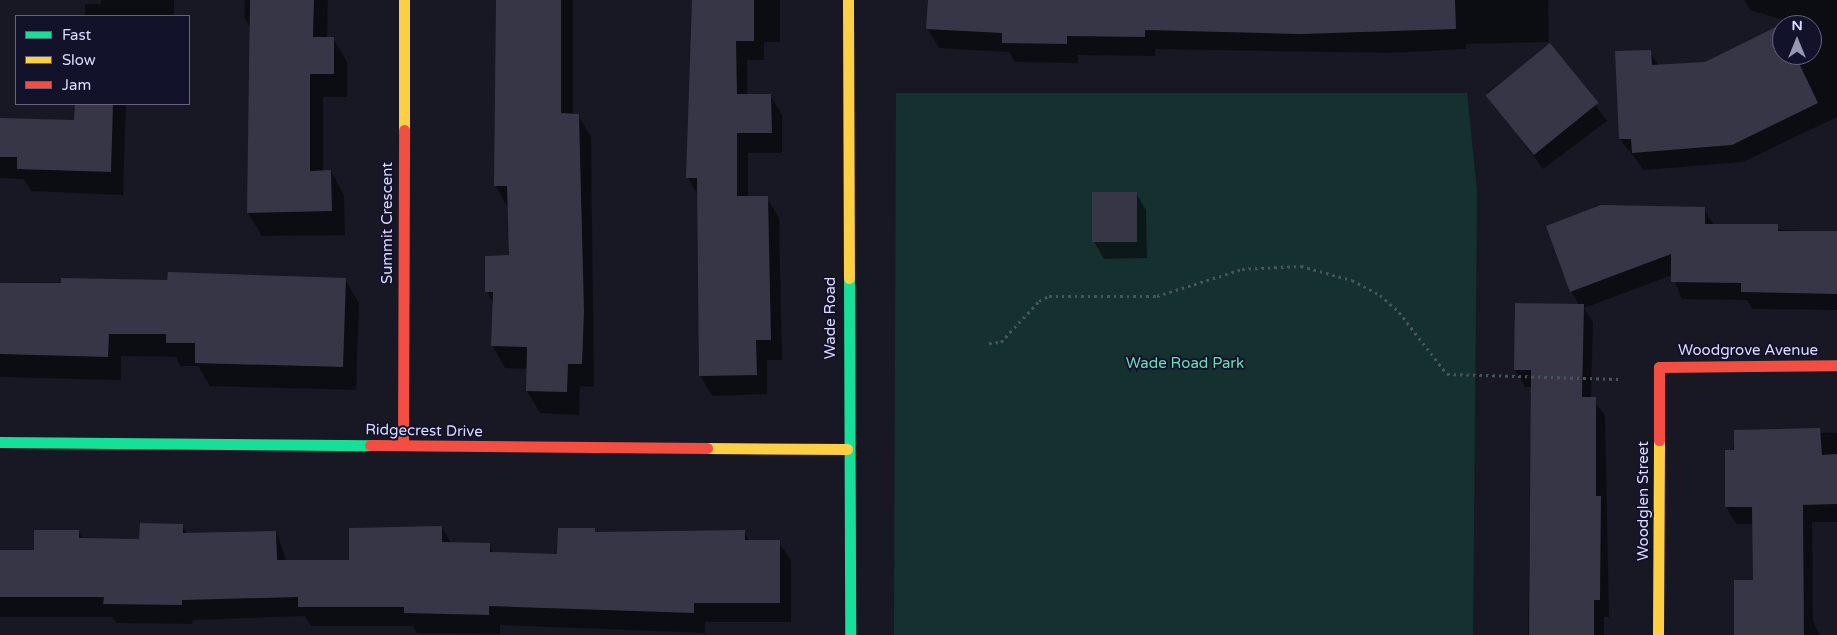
<!DOCTYPE html>
<html>
<head>
<meta charset="utf-8">
<style>
	body { margin:0 }
	#map { position:relative; width:1837px; height:635px; overflow:hidden; background:#181825; font-family:"Varela Round",sans-serif }
	div>[style] { position:absolute }
	.green>* { inset:0; background:#15312f }
	.shadow>* { inset:0; background:#0007; transform-origin:0 0 }
	.building>* { inset:0; background:#373646; transform-origin:0 0 }
	.path>* { height:3px; margin-top:-1.5px; transform-origin:0; background:repeating-linear-gradient(90deg,#465460 0 2.5px,transparent 0 6.5px) }
	.fast>* { height:11px; margin:-5.5px; padding:0 5.5px; transform-origin:5.5px; border-radius:5.5px; background:#16e098 }
	.slow>* { height:11px; margin:-5.5px; padding:0 5.5px; transform-origin:5.5px; border-radius:5.5px; background:#ffcf43 }
	.jam>* { height:11px; margin:-5.5px; padding:0 5.5px; transform-origin:5.5px; border-radius:5.5px; background:#f24e42 }
	span { translate:-50% -50%; white-space:nowrap; text-align:center; line-height:1.15; -webkit-text-stroke:4px #13122b; paint-order:stroke }
	.street-label { font-size:15px; color:#dddcfe }
	.park-label { font-size:15px; color:#67dfb6 }
	.legend { position:absolute; left:15px; top:15px; width:175px; height:90px; box-sizing:border-box; background:#13122b; border:1px solid #64637f; margin:0; padding:6px 9px; list-style:none; font-size:15px; color:#dddcfe }
	.legend li { display:flex; align-items:center; gap:10px; height:25px }
	.legend b { width:25px; border:1px solid #64637f }
	.north { position:absolute; left:1772px; top:15px; width:50px; height:50px; box-sizing:border-box; background:#13122b; border:1px solid #64637f; border-radius:50%; rotate:0deg; font-size:14px; font-weight:700; line-height:20px; text-align:center; color:#dddcfe }
	.north::after { content:''; display:block; margin:auto; width:18px; height:22px; background:#9897b2; clip-path:polygon(50% 0,100% 100%,50% 72%,0 100%) }
</style>
</head>
<body>
<div id="map">
	<div class="green">
		<div style="clip-path:polygon(896px 93px,1467px 93px,1477px 191px,1473px 635px,894px 635px)"></div>
	</div>
	<div class="shadow">
		<div style="clip-path:polygon(101px 0,174px 0,174px 16px,85px 16px,85px 4px,101px 4px)"></div>
		<div style="clip-path:polygon(245px 0,344px 0,328px 0,327px 38px,333px 38px,347px 62px,347px 97px,323px 97px,323px 172px,331px 171px,344px 195px,345px 235px,262px 236px,248px 213px,251px 29px,244px 17px)"></div>
		<div style="clip-path:polygon(497px 0,573px 0,573px 115px,578px 115px,591px 137px,594px 387px,580px 386px,579px 415px,540px 413px,527px 391px,528px 369px,505px 368px,492px 345px,494px 304px,487px 292px,486px 257px,510px 257px,508px 208px,495px 185px)"></div>
		<div style="clip-path:polygon(693px 0,780px 0,780px 42px,764px 42px,764px 60px,747px 60px,747px 95px,770px 95px,782px 115px,782px 153px,748px 153px,748px 198px,767px 198px,779px 218px,782px 360px,767px 360px,767px 394px,712px 396px,700px 375px,699px 197px,688px 178px)"></div>
		<div style="clip-path:polygon(929px 0,1548px 0,1549px 42px,1466px 44px,1466px 49px,1389px 53px,1155px 49px,1155px 56px,1078px 55px,1078px 63px,1015px 62px,1009px 52px,939px 48px,927px 28px)"></div>
		<div style="clip-path:polygon(1744px 0,1837px 0,1837px 117px,1743px 162px,1644px 170px,1620px 139px,1616px 53px,1650px 52px,1659px 66px,1705px 63px,1782px 26px,1782px 55px,1812px 55px,1812px 25px,1783px 25px,1789px 22px,1750px 10px)"></div>
		<div style="left:1550px;top:45px;width:95px;height:80px;rotate:53deg"></div>
		<div style="clip-path:polygon(76px 104px,126px 104px,123px 195px,31px 191px,24px 179px,0 178px,0 119px,75px 122px)"></div>
		<div style="clip-path:polygon(1136px 193px,1146px 210px,1147px 258px,1104px 259px,1094px 242px)"></div>
		<div style="clip-path:polygon(1704px 209px,1714px 225px,1837px 233px,1837px 310px,1752px 309px,1747px 300px,1682px 299px,1672px 275px,1584px 308px,1593px 322px,1591px 398px,1605px 415px,1609px 617px,1604px 617px,1604px 635px,1528px 635px,1532px 387px,1525px 387px,1515px 370px,1579px 305px,1571px 291px)"></div>
		<div style="clip-path:polygon(345px 279px,359px 303px,356px 390px,210px 386px,198px 366px,180px 366px,176px 357px,121px 356px,121px 380px,0 377px,0 283px)"></div>
		<div style="clip-path:polygon(1735px 431px,1837px 433px,1837px 522px,1812px 522px,1813px 621px,1820px 635px,1734px 635px,1735px 581px,1754px 581px,1753px 524px,1736px 524px,1726px 507px)"></div>
		<div style="clip-path:polygon(182px 525px,187px 534px,276px 532px,287px 562px,351px 562px,442px 527px,451px 543px,489px 544px,494px 554px,558px 555px,594px 530px,597px 534px,744px 531px,750px 542px,779px 542px,791px 561px,791px 622px,705px 622px,705px 633px,500px 625px,500px 634px,417px 633px,413px 626px,311px 626px,305px 616px,193px 620px,192px 624px,116px 623px,112px 617px,0 617px,0 551px,35px 551px,78px 531px,83px 539px,141px 540px)"></div>
	</div>
	<div class="building">
		<div style="clip-path:polygon(250px 0,314px 0,313px 37px,334px 37px,334px 74px,310px 74px,310px 171px,331px 170px,332px 211px,247px 213px)"></div>
		<div style="clip-path:polygon(496px 0,561px 0,561px 113px,579px 114px,584px 311px,582px 364px,568px 364px,567px 392px,526px 391px,527px 347px,491px 346px,493px 292px,485px 292px,485px 256px,509px 255px,507px 186px,494px 186px)"></div>
		<div style="clip-path:polygon(692px 0,754px 0,754px 41px,736px 41px,737px 94px,771px 94px,772px 133px,737px 133px,737px 196px,768px 196px,771px 340px,756px 340px,757px 375px,699px 376px,697px 178px,686px 178px)"></div>
		<div style="clip-path:polygon(928px 0,1455px 0,1456px 29px,1301px 34px,1145px 30px,1145px 37px,1067px 36px,1067px 44px,1002px 43px,1002px 33px,926px 29px)"></div>
		<div style="clip-path:polygon(1780px 25px,1782px 55px,1795px 55px,1818px 103px,1732px 145px,1632px 153px,1631px 139px,1619px 139px,1615px 51px,1651px 50px,1652px 65px,1705px 62px)"></div>
		<div style="left:1550px;top:43px;width:77px;height:83px;rotate:51deg"></div>
		<div style="clip-path:polygon(75px 104px,113px 104px,111px 172px,17px 169px,17px 157px,0 157px,0 118px,74px 120px)"></div>
		<div style="left:1137px;top:192px;width:50px;height:45px;rotate:90deg"></div>
		<div style="clip-path:polygon(1601px 205px,1705px 207px,1705px 224px,1778px 224px,1778px 231px,1837px 231px,1837px 294px,1741px 292px,1741px 283px,1671px 282px,1671px 254px,1570px 292px,1546px 226px)"></div>
		<div style="clip-path:polygon(168px 272px,346px 278px,343px 367px,195px 363px,195px 343px,166px 343px,166px 334px,109px 334px,108px 357px,0 354px,0 283px,61px 283px,61px 278px,167px 280px)"></div>
		<div style="clip-path:polygon(1515px 303px,1584px 304px,1582px 397px,1596px 397px,1596px 496px,1601px 496px,1600px 600px,1594px 600px,1594px 635px,1529px 635px,1531px 370px,1514px 370px)"></div>
		<div style="clip-path:polygon(1820px 428px,1822px 455px,1837px 454px,1837px 504px,1803px 505px,1804px 635px,1734px 635px,1734px 580px,1753px 580px,1752px 507px,1725px 507px,1725px 450px,1734px 450px,1734px 430px)"></div>
		<div style="clip-path:polygon(140px 523px,183px 524px,183px 533px,276px 531px,277px 560px,349px 560px,349px 528px,442px 526px,442px 542px,490px 543px,490px 552px,557px 554px,558px 528px,595px 528px,595px 532px,745px 530px,745px 540px,780px 540px,780px 603px,694px 603px,694px 613px,489px 606px,489px 615px,404px 613px,404px 607px,298px 607px,298px 597px,182px 600px,182px 605px,103px 604px,104px 597px,0 597px,0 550px,34px 550px,34px 530px,79px 530px,79px 538px,139px 539px)"></div>
	</div>
	<div class="path">
		<div style="left:989px;top:343px;width:12px;rotate:-5deg"></div>
		<div style="left:1001px;top:342px;width:56px;rotate:-47.2deg"></div>
		<div style="left:1039px;top:301px;width:11px;rotate:-27deg"></div>
		<div style="left:1049px;top:296px;width:108px"></div>
		<div style="left:1157px;top:296px;width:89px;rotate:-17.6deg"></div>
		<div style="left:1242px;top:269px;width:59px;rotate:-2.9deg"></div>
		<div style="left:1301px;top:266px;width:53px;rotate:15.4deg"></div>
		<div style="left:1352px;top:280px;width:32px;rotate:28deg"></div>
		<div style="left:1380px;top:295px;width:25px;rotate:42deg"></div>
		<div style="left:1399px;top:312px;width:78px;rotate:52.3deg"></div>
		<div style="left:1447px;top:374px;width:171px;rotate:1.7deg"></div>
	</div>
	<div class="fast">
		<div style="left:849px;top:278px;width:357px;rotate:89.8deg"></div>
		<div style="left:0;top:442px;width:370px;rotate:0.5deg"></div>
	</div>
	<div class="slow">
		<div style="left:848px;top:0;width:278px;rotate:89.8deg"></div>
		<div style="left:404px;top:130px;width:130px;rotate:-90deg"></div>
		<div style="left:707px;top:448px;width:140px;rotate:0.4deg"></div>
		<div style="left:1658px;top:635px;width:195px;rotate:-89.7deg"></div>
	</div>
	<div class="jam">
		<div style="left:1659px;top:440px;width:73px;rotate:-90deg"></div>
		<div style="left:1659px;top:367px;width:178px;rotate:-0.6deg"></div>
		<div style="left:370px;top:445px;width:337px;rotate:0.5deg"></div>
		<div style="left:403px;top:445px;width:315px;rotate:-89.8deg"></div>
	</div>
	<div class="street-label">
		<span style="left:388px;top:223px;rotate:-90deg">Summit Crescent</span>
		<span style="left:831px;top:318px;rotate:-90deg">Wade Road</span>
		<span style="left:1748px;top:351px">Woodgrove Avenue</span>
		<span style="left:424px;top:431px;rotate:1deg">Ridgecrest Drive</span>
		<span style="left:1644px;top:501px;rotate:-90deg">Woodglen Street</span>
	</div>
	<div class="park-label">
		<span style="left:1185px;top:364px">Wade Road Park</span>
	</div>
	<ul class="legend">
	<li><b style="height:6px;background:#16e098"></b>Fast</li>
	<li><b style="height:6px;background:#ffcf43"></b>Slow</li>
	<li><b style="height:6px;background:#f24e42"></b>Jam</li>
	</ul>
	<div class="north">N</div>
</div>
</body>
</html>
